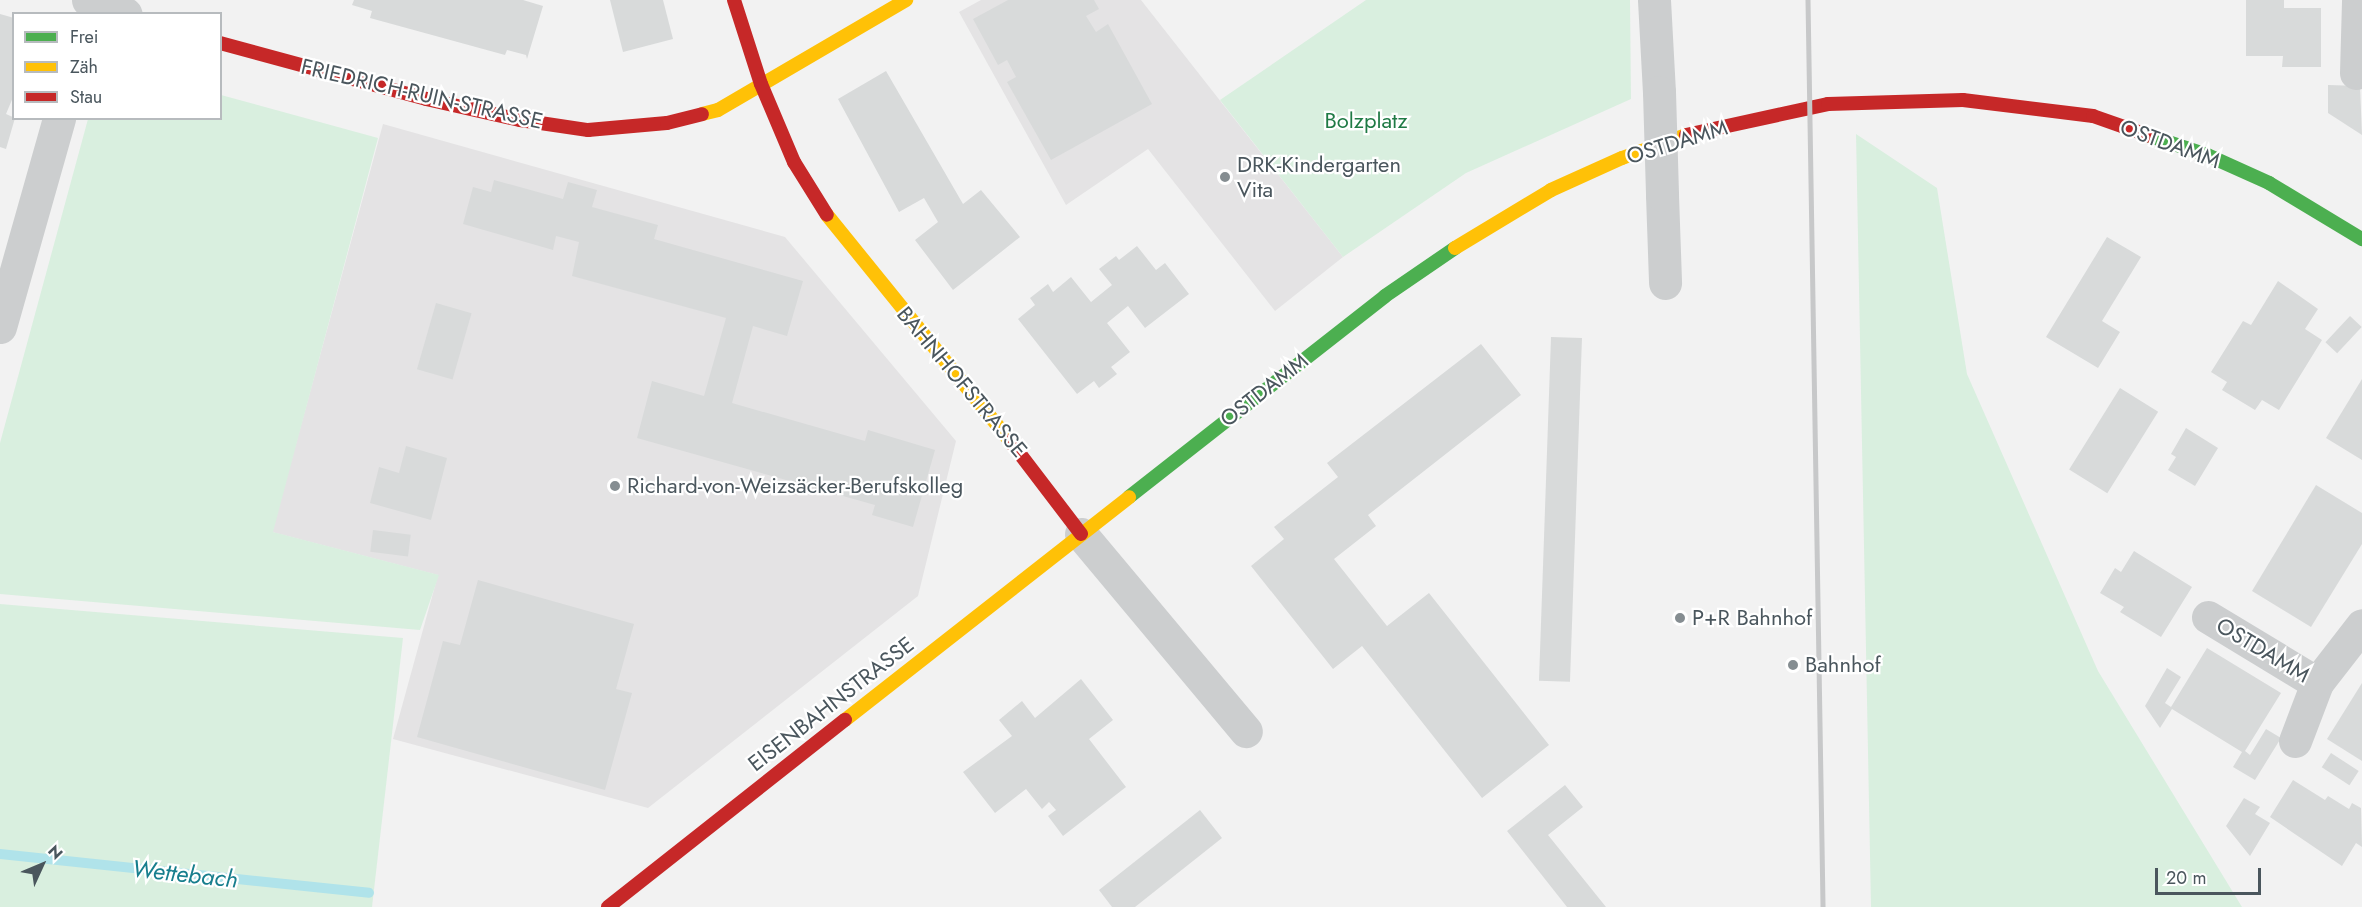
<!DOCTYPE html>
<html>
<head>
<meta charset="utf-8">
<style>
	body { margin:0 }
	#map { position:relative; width:2362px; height:907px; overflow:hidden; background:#f2f2f2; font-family:Jost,sans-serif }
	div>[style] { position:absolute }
	.education>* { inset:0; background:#e4e3e4 }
	.green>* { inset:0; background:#d9efdf }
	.stream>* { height:10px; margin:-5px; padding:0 5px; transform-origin:5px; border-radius:5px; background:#b0e3ea }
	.building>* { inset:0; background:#d8dada; transform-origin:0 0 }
	.street>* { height:33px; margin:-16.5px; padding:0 16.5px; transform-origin:16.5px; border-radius:16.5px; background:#cccecf }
	.fast>* { height:14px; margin:-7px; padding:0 7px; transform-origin:7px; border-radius:7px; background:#4caf50 }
	.slow>* { height:14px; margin:-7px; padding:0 7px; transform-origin:7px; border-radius:7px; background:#ffc107 }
	.jam>* { height:14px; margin:-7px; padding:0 7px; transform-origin:7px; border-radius:7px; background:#c62828 }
	.rail>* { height:4.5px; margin:-2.25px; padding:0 2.25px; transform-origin:2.25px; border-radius:2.25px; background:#c7c8c9 }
	.street-bridge>* { height:33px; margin:-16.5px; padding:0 16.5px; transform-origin:16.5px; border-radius:16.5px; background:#cccecf }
	.dots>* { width:16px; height:16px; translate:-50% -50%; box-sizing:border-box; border:3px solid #fff; border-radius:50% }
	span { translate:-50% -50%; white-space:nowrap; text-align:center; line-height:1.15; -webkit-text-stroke:4.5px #fff; paint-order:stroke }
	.street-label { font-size:22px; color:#4a565d }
	.park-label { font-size:22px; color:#1f7a45 }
	.poi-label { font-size:22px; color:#4a565d }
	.left { translate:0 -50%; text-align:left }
	.water-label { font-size:24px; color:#177e8d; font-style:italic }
	.legend { position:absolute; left:12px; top:12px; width:210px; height:108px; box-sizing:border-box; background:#fff; border:2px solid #b7bbbe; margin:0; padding:8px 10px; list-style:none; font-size:18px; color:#4a565d }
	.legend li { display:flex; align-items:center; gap:12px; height:30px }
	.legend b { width:30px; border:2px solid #b7bbbe }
	.north { position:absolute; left:12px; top:835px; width:60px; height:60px; -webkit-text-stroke:4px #fff; paint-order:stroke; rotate:46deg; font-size:16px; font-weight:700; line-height:24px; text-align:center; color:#4a565d }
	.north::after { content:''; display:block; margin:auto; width:21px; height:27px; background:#4a565d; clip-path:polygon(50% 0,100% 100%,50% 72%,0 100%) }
	.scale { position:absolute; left:2155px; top:868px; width:106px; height:27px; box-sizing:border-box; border:3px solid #4a565d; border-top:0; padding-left:8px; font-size:18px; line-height:21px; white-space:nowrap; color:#4a565d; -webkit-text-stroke:4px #fff; paint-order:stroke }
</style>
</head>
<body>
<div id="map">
	<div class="education">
		<div style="clip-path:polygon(981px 0,1141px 0,1343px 257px,1275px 311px,1148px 149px,1066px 205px,959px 12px)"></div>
		<div style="clip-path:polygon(383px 124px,785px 237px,956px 441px,918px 596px,648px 808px,393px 739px,438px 575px,272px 532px)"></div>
	</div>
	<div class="green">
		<div style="clip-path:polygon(1366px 0,1630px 0,1631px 99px,1466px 173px,1343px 257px,1220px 100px)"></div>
		<div style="clip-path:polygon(221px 95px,378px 138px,273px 532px,439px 575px,420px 630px,0 594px,0 443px,88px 119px,220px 118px)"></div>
		<div style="clip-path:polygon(1856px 134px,1937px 188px,1967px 374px,2098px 671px,2242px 907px,1871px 907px)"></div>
		<div style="clip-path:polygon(0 604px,403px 638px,372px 907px,0 907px)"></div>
	</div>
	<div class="stream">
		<div style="left:0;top:854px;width:371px;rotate:6deg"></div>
	</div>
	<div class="building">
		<div style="clip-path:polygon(354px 0,523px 0,543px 6px,527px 59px,526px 55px,507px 50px,505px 55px,370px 18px,372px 11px,352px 5px)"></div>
		<div style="clip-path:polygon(610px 0,663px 0,673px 39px,623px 52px)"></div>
		<div style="clip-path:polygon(1008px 0,1094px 0,1099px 9px,1086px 16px,1096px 32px,1108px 24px,1152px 104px,1051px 160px,1007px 82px,1016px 77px,1007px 60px,998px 65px,973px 19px)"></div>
		<div style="clip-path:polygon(2246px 0,2284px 0,2284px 8px,2321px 8px,2321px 67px,2282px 67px,2283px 56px,2246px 56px)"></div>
		<div style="clip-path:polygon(0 14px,14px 18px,14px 95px,6px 114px,15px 118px,6px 149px,0 147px)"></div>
		<div style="clip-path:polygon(886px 71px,963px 204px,981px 190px,1020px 237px,953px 290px,915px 240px,938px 222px,924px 198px,899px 212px,838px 99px)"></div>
		<div style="clip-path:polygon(2328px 85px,2360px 86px,2362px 135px,2328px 113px)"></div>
		<div style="clip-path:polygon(494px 180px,563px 199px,568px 182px,597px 190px,592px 207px,658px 225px,654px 239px,803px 281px,787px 336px,753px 326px,732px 403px,865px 441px,868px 430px,935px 450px,913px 527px,872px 515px,875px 505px,637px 438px,652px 381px,704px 396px,726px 318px,572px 276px,579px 242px,556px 236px,553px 250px,463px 224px,473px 187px,491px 192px)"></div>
		<div style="clip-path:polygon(2107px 237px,2141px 257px,2102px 321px,2120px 332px,2098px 368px,2046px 337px)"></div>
		<div style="clip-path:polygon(1137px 246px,1156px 270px,1165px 263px,1189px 294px,1145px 328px,1128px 306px,1107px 323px,1130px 352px,1111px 367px,1117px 374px,1099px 388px,1094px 381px,1077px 394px,1018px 319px,1035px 305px,1030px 298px,1048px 284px,1053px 292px,1071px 277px,1091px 302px,1112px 285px,1099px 269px,1116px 256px,1119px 260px)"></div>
		<div style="clip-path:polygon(2278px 281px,2318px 309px,2305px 329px,2322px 340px,2279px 410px,2262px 400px,2255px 410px,2222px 390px,2227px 382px,2211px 372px,2243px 321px,2251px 325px)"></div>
		<div style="left:436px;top:303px;width:37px;height:69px;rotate:16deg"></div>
		<div style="left:2350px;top:316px;width:16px;height:36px;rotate:43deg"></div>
		<div style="left:1551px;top:337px;width:31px;height:344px;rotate:2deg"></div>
		<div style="clip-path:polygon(1481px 344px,1521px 395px,1368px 515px,1376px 526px,1334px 559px,1387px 626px,1429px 593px,1549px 745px,1482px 798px,1362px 646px,1333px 669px,1251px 566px,1284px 539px,1274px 527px,1338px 477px,1327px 463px)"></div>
		<div style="clip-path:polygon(2362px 379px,2362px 460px,2326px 438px)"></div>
		<div style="left:2120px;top:388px;width:45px;height:96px;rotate:32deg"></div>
		<div style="clip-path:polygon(2186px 428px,2218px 448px,2195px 486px,2168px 470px,2176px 457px,2171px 454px)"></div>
		<div style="clip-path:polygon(406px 446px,447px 458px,431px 520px,370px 503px,379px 467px,399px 473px)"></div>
		<div style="clip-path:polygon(2316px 485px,2362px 513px,2362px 544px,2311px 627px,2252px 591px)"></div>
		<div style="left:373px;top:530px;width:38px;height:22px;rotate:7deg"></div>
		<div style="clip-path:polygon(2134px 551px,2192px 587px,2161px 637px,2120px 612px,2124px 607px,2100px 593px,2115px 568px,2121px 572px)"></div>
		<div style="clip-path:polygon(478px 580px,634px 624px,616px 689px,632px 693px,605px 790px,417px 737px,443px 641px,460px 645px)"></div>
		<div style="clip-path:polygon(2207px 648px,2281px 693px,2245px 751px,2250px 755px,2266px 729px,2281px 738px,2255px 780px,2233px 767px,2242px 752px,2172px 709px,2160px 728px,2145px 706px,2167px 668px,2181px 677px,2165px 703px,2171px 707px)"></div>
		<div style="clip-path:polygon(1081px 679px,1113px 720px,1089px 739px,1126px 787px,1063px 836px,1048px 816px,1056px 810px,1049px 802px,1042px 809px,1026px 789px,995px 813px,963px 772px,1012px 736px,999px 720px,1022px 701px,1035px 718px)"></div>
		<div style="clip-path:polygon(2362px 683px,2362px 761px,2327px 739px)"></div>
		<div style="left:2331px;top:753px;width:33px;height:17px;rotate:33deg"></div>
		<div style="clip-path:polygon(2293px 780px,2325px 800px,2328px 796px,2349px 809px,2352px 803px,2361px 808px,2362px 847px,2356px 843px,2342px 866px,2270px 817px)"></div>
		<div style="clip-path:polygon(1565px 785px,1583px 807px,1548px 835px,1606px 907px,1567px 907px,1507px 831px)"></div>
		<div style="clip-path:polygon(2244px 798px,2260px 807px,2255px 814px,2270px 823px,2250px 856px,2226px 826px)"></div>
		<div style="clip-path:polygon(1200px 810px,1222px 838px,1135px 907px,1112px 907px,1099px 890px)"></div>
	</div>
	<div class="street">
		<div style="left:88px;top:0;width:40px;rotate:20.2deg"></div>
		<div style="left:1654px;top:0;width:92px;rotate:86.9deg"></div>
		<div style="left:2356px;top:73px;width:73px;rotate:-88.4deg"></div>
		<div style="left:1662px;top:195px;width:88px;rotate:88deg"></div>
		<div style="left:0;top:327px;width:217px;rotate:-74.2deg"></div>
		<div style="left:1081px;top:534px;width:257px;rotate:50.1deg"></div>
		<div style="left:2208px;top:617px;width:127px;rotate:31.2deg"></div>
		<div style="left:2317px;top:683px;width:73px;rotate:-52.2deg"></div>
		<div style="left:2295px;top:741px;width:62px;rotate:-69.2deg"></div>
	</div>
	<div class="fast">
		<div style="left:2150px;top:136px;width:60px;rotate:18.4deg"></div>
		<div style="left:2207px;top:155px;width:68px;rotate:24.3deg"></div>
		<div style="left:2269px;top:183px;width:109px;rotate:31.1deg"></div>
		<div style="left:1129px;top:497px;width:325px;rotate:-38.1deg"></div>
		<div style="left:1385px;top:296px;width:85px;rotate:-34.4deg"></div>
	</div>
	<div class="slow">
		<div style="left:702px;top:114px;width:16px;rotate:-14deg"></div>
		<div style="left:718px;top:110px;width:218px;rotate:-30.3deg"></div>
		<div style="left:827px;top:215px;width:291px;rotate:51deg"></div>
		<div style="left:1455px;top:248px;width:112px;rotate:-31.1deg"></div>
		<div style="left:1551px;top:190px;width:78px;rotate:-24.3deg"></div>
		<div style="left:1622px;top:158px;width:68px;rotate:-19.8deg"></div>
		<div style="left:845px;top:720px;width:361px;rotate:-38.1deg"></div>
	</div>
	<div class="jam">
		<div style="left:734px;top:0;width:88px;rotate:72.2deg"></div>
		<div style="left:761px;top:84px;width:85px;rotate:67.1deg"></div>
		<div style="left:794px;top:162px;width:62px;rotate:58.1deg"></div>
		<div style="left:220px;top:43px;width:213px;rotate:15.2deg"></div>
		<div style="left:426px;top:99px;width:96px;rotate:12.6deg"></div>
		<div style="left:520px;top:120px;width:69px;rotate:8.4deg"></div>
		<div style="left:588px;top:130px;width:79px;rotate:-5.1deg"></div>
		<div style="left:667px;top:123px;width:36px;rotate:-14deg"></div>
		<div style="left:1686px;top:135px;width:145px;rotate:-12.3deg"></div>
		<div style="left:1828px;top:104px;width:135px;rotate:-1.7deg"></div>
		<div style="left:1963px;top:100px;width:131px;rotate:7deg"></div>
		<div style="left:2093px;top:116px;width:60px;rotate:19.3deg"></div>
		<div style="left:1010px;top:441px;width:117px;rotate:52.6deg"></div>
		<div style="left:608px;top:907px;width:302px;rotate:-38.3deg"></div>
	</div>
	<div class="rail">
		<div style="left:1808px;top:0;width:907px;rotate:89.05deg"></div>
	</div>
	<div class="street-bridge">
		<div style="left:1659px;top:92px;width:103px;rotate:88.3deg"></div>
	</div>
	<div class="dots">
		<div style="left:1225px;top:177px;background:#858d91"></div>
		<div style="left:615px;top:486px;background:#858d91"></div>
		<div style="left:1680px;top:618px;background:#858d91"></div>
		<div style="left:1793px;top:665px;background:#858d91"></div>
	</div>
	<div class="street-label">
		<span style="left:422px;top:94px;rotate:13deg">FRIEDRICH-RUIN-STRASSE</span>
		<span style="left:1677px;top:142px;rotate:-17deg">OSTDAMM</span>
		<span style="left:2170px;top:144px;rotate:20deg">OSTDAMM</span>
		<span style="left:962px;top:382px;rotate:50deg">BAHNHOFSTRASSE</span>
		<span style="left:1264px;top:390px;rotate:-38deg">OSTDAMM</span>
		<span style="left:2263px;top:650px;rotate:31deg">OSTDAMM</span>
		<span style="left:831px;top:704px;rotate:-38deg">EISENBAHNSTRASSE</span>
	</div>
	<div class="park-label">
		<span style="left:1366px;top:121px">Bolzplatz</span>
	</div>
	<div class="poi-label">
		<span class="left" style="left:1237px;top:177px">DRK-Kindergarten<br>Vita</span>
		<span class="left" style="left:627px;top:486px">Richard-von-Weizsäcker-Berufskolleg</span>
		<span class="left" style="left:1692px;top:618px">P+R Bahnhof</span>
		<span class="left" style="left:1805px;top:665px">Bahnhof</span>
	</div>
	<div class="water-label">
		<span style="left:185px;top:874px;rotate:6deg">Wettebach</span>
	</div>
	<ul class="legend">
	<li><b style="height:8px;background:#4caf50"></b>Frei</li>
	<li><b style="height:8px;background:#ffc107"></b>Zäh</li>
	<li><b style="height:8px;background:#c62828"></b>Stau</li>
	</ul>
	<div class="north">N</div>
	<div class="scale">20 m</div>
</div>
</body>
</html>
